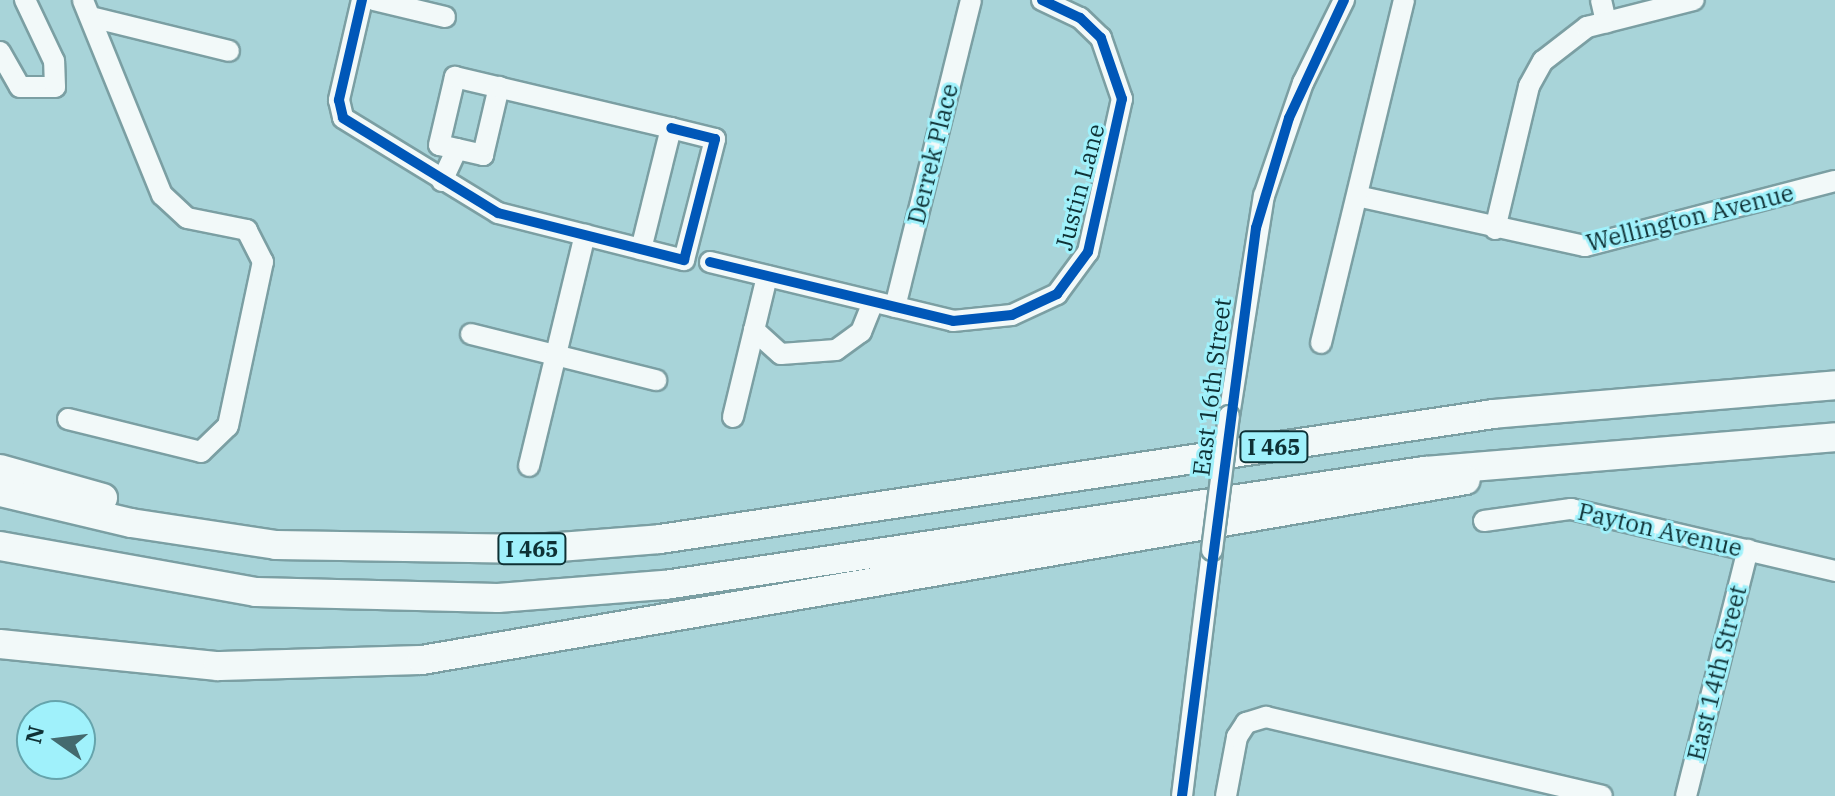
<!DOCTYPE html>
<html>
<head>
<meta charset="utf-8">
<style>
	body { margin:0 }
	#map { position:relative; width:1835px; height:796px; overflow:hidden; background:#a8d4d9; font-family:"IBM Plex Serif",serif }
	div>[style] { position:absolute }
	.roads { filter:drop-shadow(2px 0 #7b9fa3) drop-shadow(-2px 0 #7b9fa3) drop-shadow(0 2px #7b9fa3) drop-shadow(0 -2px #7b9fa3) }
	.minor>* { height:20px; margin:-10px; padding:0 10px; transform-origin:10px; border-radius:10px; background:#f2f9f9 }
	.highway>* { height:28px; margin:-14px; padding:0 14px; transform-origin:14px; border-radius:14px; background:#f2f9f9 }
	.bridges { filter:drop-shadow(2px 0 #7b9fa3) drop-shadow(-2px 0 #7b9fa3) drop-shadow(0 2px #7b9fa3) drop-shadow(0 -2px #7b9fa3) }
	.minor-bridge>* { height:20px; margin:-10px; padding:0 10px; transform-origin:10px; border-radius:10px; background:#f2f9f9 }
	.cycleway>* { height:10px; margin:-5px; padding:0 5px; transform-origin:5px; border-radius:5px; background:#0057b8 }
	span { translate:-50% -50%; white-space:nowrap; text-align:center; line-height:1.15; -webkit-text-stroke:6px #a0f1fb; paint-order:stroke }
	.shield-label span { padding:2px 6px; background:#a0f1fb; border:2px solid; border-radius:6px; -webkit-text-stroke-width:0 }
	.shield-label { font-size:22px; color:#0e3135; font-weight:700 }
	.street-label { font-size:24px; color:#0e3135 }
	.north { position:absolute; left:16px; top:700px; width:80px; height:80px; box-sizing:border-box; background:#a0f1fb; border:2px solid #66a4ac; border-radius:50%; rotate:284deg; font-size:22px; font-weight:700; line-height:32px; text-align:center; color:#0e3135 }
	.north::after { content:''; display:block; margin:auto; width:28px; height:36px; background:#446a6e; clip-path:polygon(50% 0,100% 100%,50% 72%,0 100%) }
</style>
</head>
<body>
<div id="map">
	<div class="roads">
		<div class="minor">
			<div style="left:362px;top:0;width:103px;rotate:103deg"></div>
			<div style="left:339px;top:100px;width:18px;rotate:77deg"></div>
			<div style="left:343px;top:118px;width:182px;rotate:31.5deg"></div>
			<div style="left:498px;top:213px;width:192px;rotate:14.2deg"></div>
			<div style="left:684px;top:260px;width:125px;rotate:-75.6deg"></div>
			<div style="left:715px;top:139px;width:45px;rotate:-166deg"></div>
			<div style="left:374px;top:0;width:73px;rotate:13.5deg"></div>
			<div style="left:1601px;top:0;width:23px;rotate:77deg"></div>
			<div style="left:91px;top:17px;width:142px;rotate:13.8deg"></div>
			<div style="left:0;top:52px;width:40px;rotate:60.3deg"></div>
			<div style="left:20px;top:87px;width:35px"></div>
			<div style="left:55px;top:87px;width:26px;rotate:-92deg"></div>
			<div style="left:54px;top:61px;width:68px;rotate:-115.4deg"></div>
			<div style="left:457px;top:149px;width:27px;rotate:13deg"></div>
			<div style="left:483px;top:155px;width:70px;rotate:-76.8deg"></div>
			<div style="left:442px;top:181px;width:35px;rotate:-65deg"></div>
			<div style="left:457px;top:149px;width:18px;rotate:-167deg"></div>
			<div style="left:439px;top:145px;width:70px;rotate:-76.8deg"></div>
			<div style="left:455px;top:77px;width:222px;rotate:13.3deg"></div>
			<div style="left:671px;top:128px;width:125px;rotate:103.9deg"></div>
			<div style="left:1357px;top:196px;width:233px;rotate:12.4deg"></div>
			<div style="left:1585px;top:246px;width:258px;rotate:-14.6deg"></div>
			<div style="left:1495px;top:229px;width:147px;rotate:-76.6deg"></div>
			<div style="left:1529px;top:86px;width:29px;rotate:-61deg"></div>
			<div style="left:1543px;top:61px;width:56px;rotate:-37.7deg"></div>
			<div style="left:1587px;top:27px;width:110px;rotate:-14.2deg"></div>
			<div style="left:710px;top:262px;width:250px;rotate:13.6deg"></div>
			<div style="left:953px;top:321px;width:59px;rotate:-5.8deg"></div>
			<div style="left:1012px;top:315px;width:50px;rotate:-25deg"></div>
			<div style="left:1057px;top:294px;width:52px;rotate:-53.6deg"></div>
			<div style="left:1088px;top:252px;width:157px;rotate:-77.5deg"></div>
			<div style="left:1122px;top:99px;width:65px;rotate:-109deg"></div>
			<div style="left:1101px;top:38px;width:29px;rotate:-136deg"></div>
			<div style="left:1080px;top:18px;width:42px;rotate:-154.7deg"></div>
			<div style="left:895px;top:307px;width:316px;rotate:-76.1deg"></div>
			<div style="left:754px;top:330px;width:36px;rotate:42deg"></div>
			<div style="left:781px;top:354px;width:55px;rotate:-4.2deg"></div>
			<div style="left:836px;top:350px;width:31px;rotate:-36deg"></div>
			<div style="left:861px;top:332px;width:32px;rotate:-68deg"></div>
			<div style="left:471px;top:334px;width:191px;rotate:14deg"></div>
			<div style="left:1321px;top:343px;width:353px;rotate:-76.4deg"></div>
			<div style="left:1229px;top:416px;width:223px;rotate:-81deg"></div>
			<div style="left:1264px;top:196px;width:120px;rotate:-71deg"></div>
			<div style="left:1303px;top:83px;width:93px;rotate:-63.7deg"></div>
			<div style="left:733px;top:417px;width:145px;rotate:-76.4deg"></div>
			<div style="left:68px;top:419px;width:137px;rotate:13.9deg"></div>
			<div style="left:201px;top:452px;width:37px;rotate:-44deg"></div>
			<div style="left:228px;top:426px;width:168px;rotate:-78deg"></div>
			<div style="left:263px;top:262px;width:36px;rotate:-117deg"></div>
			<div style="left:247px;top:230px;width:61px;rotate:-168.7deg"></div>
			<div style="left:187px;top:218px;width:34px;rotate:-137deg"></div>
			<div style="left:162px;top:195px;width:210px;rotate:-112.1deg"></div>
			<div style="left:529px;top:466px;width:238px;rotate:-76.4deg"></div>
			<div style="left:1484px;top:521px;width:88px;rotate:-7.9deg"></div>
			<div style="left:1571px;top:509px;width:271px;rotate:13.2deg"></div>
			<div style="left:1182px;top:796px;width:248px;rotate:-83deg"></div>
			<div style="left:1226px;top:796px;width:60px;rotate:-79.4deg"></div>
			<div style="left:1237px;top:737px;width:17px;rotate:-57deg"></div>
			<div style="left:1246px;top:723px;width:21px;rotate:-17deg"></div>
			<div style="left:1266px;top:717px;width:345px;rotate:13.2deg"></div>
			<div style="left:1686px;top:796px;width:254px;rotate:-75.9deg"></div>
		</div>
		<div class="highway">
			<div style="left:0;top:469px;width:107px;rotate:15.7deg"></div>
			<div style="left:0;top:492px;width:135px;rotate:13.3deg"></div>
			<div style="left:131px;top:523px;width:147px;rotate:8.6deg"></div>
			<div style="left:276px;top:545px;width:258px;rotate:0.9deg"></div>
			<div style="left:534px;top:549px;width:126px;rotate:-4.5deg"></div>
			<div style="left:660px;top:539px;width:842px;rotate:-8.53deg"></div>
			<div style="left:1493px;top:414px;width:343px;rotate:-4.8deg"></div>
			<div style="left:0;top:546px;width:260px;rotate:10.2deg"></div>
			<div style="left:256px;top:592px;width:242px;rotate:1.4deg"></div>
			<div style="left:498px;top:598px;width:168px;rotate:-4.5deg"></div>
			<div style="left:665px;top:585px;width:768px;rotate:-8.54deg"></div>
			<div style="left:1424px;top:471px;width:412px;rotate:-4.7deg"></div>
			<div style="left:0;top:644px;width:219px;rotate:5.8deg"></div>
			<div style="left:218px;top:666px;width:204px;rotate:-1.7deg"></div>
			<div style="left:422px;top:660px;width:1059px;rotate:-9.78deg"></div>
		</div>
	</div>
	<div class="bridges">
		<div class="minor-bridge">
			<div style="left:1212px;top:550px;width:135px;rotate:-82.8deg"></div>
		</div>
	</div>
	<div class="cycleway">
		<div style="left:362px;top:0;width:103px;rotate:103deg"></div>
		<div style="left:339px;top:100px;width:18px;rotate:77deg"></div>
		<div style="left:343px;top:118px;width:182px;rotate:31.5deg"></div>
		<div style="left:498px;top:213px;width:192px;rotate:14.2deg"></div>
		<div style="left:684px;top:260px;width:125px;rotate:-75.6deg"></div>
		<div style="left:715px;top:139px;width:45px;rotate:-166deg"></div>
		<div style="left:710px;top:262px;width:250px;rotate:13.6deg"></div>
		<div style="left:953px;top:321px;width:59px;rotate:-5.8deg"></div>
		<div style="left:1012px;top:315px;width:50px;rotate:-25deg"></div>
		<div style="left:1057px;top:294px;width:52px;rotate:-53.6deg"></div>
		<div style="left:1088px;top:252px;width:157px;rotate:-77.5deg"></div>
		<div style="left:1122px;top:99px;width:65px;rotate:-109deg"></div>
		<div style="left:1101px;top:38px;width:29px;rotate:-136deg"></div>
		<div style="left:1080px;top:18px;width:42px;rotate:-154.7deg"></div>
		<div style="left:1182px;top:796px;width:573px;rotate:-82.58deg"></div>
		<div style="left:1256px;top:228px;width:115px;rotate:-73.3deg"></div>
		<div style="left:1289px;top:118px;width:130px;rotate:-65deg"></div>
	</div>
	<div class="shield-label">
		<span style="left:1274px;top:447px">I 465</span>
		<span style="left:532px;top:549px">I 465</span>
	</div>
	<div class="street-label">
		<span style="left:933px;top:154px;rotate:-76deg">Derrek Place</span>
		<span style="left:1080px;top:187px;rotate:-75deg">Justin Lane</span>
		<span style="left:1690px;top:218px;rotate:-14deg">Wellington Avenue</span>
		<span style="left:1212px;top:387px;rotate:-83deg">East 16th Street</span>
		<span style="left:1660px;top:530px;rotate:13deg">Payton Avenue</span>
		<span style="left:1717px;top:673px;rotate:-76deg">East 14th Street</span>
	</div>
	<div class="north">N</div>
</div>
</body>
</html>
